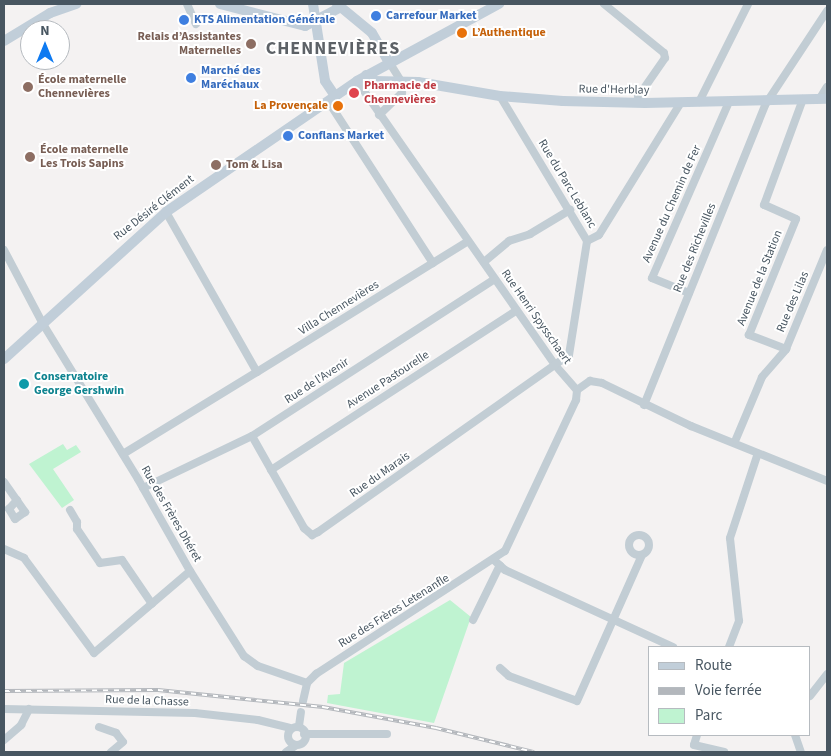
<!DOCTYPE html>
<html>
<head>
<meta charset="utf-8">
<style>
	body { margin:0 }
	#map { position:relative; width:831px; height:756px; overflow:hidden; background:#f4f2f2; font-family:"Source Sans 3",sans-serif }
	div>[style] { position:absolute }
	.green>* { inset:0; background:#bff3d1 }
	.street>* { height:8px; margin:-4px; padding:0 4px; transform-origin:4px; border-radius:4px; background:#c2cdd4 }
	.street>.ring { margin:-4px; padding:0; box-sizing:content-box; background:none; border:8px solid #c2cdd4; border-radius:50% }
	.secondary>* { height:10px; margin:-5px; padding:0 5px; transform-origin:5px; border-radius:5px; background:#c1ced9 }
	.rail>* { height:4px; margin-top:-2px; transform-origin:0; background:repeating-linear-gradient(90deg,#fff 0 5.5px,#b3b7bc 0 11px); box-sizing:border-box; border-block:1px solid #b3b7bc }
	.dots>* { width:14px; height:14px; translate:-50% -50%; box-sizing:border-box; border:2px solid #fff; border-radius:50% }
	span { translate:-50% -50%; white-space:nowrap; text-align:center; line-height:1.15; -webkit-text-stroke:4px #fff; paint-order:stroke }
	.shop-label { font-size:12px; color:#366cbe; font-weight:700 }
	.left { translate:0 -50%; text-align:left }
	.food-label { font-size:12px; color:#c56008; font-weight:700 }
	.right { translate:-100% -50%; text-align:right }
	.education-label { font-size:12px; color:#785e54; font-weight:700 }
	.health-label { font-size:12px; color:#be3a42; font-weight:700 }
	.street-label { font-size:12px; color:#485661 }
	.culture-label { font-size:12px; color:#0d838f; font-weight:700 }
	.district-label { font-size:18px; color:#5d6267; font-weight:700; letter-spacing:1px }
	.frame { position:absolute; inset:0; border:5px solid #485661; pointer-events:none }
	.legend { position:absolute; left:648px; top:646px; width:162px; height:90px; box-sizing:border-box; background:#fff; border:1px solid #b6bbc0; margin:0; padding:6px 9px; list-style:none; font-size:15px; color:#485661 }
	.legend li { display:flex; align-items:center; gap:10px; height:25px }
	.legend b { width:25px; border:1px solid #b6bbc0 }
	.north { position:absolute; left:20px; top:20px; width:50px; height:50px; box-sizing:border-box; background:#fff; border:1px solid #b6bbc0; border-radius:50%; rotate:0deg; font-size:14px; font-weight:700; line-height:20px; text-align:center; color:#485661 }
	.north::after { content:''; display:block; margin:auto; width:18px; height:22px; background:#0e7af1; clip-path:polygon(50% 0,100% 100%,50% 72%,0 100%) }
</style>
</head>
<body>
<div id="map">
	<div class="green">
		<div style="clip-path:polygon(63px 444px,67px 450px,76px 445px,81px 452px,53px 469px,74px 500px,62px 508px,29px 464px)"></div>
		<div style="clip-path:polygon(450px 600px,471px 617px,434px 723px,327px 703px,328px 695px,340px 694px,344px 663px)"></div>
	</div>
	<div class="street">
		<div style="left:187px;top:4px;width:22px;rotate:66deg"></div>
		<div style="left:604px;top:4px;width:77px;rotate:39.2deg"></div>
		<div style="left:664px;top:53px;width:5px;rotate:79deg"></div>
		<div style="left:665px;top:58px;width:47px;rotate:124.7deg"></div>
		<div style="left:638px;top:97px;width:6px;rotate:81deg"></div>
		<div style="left:357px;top:81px;width:346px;rotate:55.1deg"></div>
		<div style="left:555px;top:365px;width:33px;rotate:49deg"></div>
		<div style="left:500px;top:96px;width:169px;rotate:59deg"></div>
		<div style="left:820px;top:98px;width:13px;rotate:-58deg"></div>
		<div style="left:328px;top:101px;width:193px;rotate:57.1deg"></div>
		<div style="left:699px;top:102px;width:110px;rotate:-63.4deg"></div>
		<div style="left:379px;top:115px;width:32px;rotate:-44deg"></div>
		<div style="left:402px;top:93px;width:12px;rotate:-95deg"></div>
		<div style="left:401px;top:81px;width:22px;rotate:-122deg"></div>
		<div style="left:166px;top:212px;width:184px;rotate:60.4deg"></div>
		<div style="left:257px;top:372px;width:248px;rotate:-31.8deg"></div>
		<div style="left:587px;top:241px;width:13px;rotate:-27deg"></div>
		<div style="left:599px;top:235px;width:156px;rotate:-58.3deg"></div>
		<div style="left:4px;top:250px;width:84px;rotate:62.2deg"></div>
		<div style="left:43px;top:324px;width:182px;rotate:58.5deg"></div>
		<div style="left:138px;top:479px;width:106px;rotate:60.5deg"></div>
		<div style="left:190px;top:571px;width:101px;rotate:57.6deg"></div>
		<div style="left:244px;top:656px;width:17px;rotate:36deg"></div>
		<div style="left:258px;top:666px;width:52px;rotate:19.1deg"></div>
		<div style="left:484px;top:262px;width:33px;rotate:-40deg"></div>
		<div style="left:509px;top:241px;width:22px;rotate:-18deg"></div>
		<div style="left:530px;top:234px;width:47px;rotate:-31deg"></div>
		<div style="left:689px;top:293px;width:40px;rotate:-158deg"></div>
		<div style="left:652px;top:278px;width:192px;rotate:-66.4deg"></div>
		<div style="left:786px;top:349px;width:40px;rotate:-159deg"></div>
		<div style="left:749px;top:335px;width:125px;rotate:-67.9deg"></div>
		<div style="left:796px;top:219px;width:35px;rotate:-156deg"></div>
		<div style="left:764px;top:205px;width:113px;rotate:-69.8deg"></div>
		<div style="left:577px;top:390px;width:16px;rotate:-35deg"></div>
		<div style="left:590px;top:381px;width:12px;rotate:9deg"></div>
		<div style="left:602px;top:383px;width:99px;rotate:25.8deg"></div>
		<div style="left:691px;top:426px;width:147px;rotate:22deg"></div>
		<div style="left:644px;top:405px;width:323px;rotate:-68deg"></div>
		<div style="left:765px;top:105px;width:113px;rotate:-56.6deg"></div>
		<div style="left:252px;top:436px;width:106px;rotate:60.5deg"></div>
		<div style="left:304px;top:528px;width:11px;rotate:41deg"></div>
		<div style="left:312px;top:535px;width:7px;rotate:-27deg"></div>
		<div style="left:318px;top:532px;width:307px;rotate:-35.2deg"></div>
		<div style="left:569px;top:355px;width:115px;rotate:-81deg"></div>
		<div style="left:736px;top:439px;width:67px;rotate:-67.2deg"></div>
		<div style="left:762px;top:377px;width:37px;rotate:-49deg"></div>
		<div style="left:786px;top:349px;width:107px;rotate:-67.5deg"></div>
		<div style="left:123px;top:454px;width:157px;rotate:-31.5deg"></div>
		<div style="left:271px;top:470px;width:293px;rotate:-33deg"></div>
		<div style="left:4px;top:482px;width:37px;rotate:55deg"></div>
		<div style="left:25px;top:512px;width:12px;rotate:145deg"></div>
		<div style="left:15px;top:519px;width:12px;rotate:-121deg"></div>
		<div style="left:9px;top:509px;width:12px;rotate:-48deg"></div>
		<div style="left:143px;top:488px;width:121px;rotate:-25.5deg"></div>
		<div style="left:252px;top:436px;width:289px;rotate:-32.9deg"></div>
		<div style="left:70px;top:510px;width:14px;rotate:60deg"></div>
		<div style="left:77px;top:522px;width:7px;rotate:90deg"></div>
		<div style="left:77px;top:529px;width:41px;rotate:55.9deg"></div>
		<div style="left:100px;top:563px;width:22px;rotate:-8deg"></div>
		<div style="left:122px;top:560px;width:53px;rotate:55.7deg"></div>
		<div class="ring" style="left:629px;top:535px;width:12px;height:12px"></div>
		<div style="left:4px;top:549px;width:22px;rotate:24deg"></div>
		<div style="left:24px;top:558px;width:118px;rotate:53.6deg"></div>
		<div style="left:94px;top:653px;width:126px;rotate:-40.5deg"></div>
		<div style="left:495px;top:561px;width:13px;rotate:42deg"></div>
		<div style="left:505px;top:570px;width:185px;rotate:24.6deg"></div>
		<div style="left:473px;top:620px;width:61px;rotate:-63.9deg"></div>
		<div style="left:729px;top:647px;width:28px;rotate:-69deg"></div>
		<div style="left:739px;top:621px;width:83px;rotate:-96.2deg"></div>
		<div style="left:730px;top:538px;width:89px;rotate:-71.8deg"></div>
		<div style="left:500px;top:668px;width:12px;rotate:42deg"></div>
		<div style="left:509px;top:676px;width:72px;rotate:20.2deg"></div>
		<div style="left:577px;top:701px;width:160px;rotate:-66deg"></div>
		<div style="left:810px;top:696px;width:28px;rotate:-52deg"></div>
		<div style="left:303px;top:701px;width:18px;rotate:-77deg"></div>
		<div style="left:307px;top:683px;width:13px;rotate:-45deg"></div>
		<div style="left:316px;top:674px;width:225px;rotate:-33.1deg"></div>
		<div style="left:505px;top:551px;width:167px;rotate:-64.8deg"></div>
		<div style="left:576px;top:400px;width:10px;rotate:-84deg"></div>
		<div style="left:4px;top:709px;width:191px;rotate:1.2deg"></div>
		<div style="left:195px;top:713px;width:63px;rotate:6.3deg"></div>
		<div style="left:258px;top:720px;width:32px;rotate:14deg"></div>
		<div style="left:299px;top:726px;width:14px;rotate:-82deg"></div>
		<div class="ring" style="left:288px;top:727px;width:10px;height:10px"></div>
		<div style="left:99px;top:727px;width:18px;rotate:19deg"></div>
		<div style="left:116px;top:733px;width:11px;rotate:52deg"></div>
		<div style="left:123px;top:742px;width:16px;rotate:140deg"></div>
		<div style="left:304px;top:734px;width:83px"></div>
		<div style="left:697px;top:735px;width:10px;rotate:107deg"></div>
		<div style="left:694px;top:745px;width:31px;rotate:13deg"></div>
		<div style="left:795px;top:735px;width:18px;rotate:71deg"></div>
		<div style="left:4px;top:740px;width:23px;rotate:-41deg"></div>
		<div style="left:21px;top:725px;width:18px;rotate:-63deg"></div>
		<div style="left:286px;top:752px;width:11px;rotate:-34deg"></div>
	</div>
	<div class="secondary">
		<div style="left:220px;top:4px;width:88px;rotate:14.5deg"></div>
		<div style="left:305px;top:26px;width:41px;rotate:-27.8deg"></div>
		<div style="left:313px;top:4px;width:78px;rotate:81.1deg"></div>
		<div style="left:325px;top:81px;width:18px;rotate:56deg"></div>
		<div style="left:337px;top:4px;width:45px;rotate:39.6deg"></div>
		<div style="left:372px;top:33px;width:34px;rotate:60deg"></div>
		<div style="left:4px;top:41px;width:54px;rotate:-31.3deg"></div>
		<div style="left:50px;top:13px;width:28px;rotate:-19deg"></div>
		<div style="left:366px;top:75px;width:10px;rotate:37deg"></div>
		<div style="left:374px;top:81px;width:44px;rotate:1.3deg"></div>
		<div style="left:418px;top:82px;width:83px;rotate:9.7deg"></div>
		<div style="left:500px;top:96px;width:63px;rotate:4.5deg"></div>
		<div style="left:563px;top:101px;width:82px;rotate:1.4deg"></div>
		<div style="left:645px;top:103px;width:182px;rotate:-1.3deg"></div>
		<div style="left:4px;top:359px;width:219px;rotate:-42.2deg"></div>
		<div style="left:166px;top:212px;width:232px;rotate:-34.4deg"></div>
		<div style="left:357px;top:81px;width:162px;rotate:-28.5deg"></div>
	</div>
	<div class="rail">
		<div style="left:4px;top:691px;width:154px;rotate:-0.4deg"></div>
		<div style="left:158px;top:690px;width:166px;rotate:5.9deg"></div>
		<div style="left:323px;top:707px;width:115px;rotate:10.5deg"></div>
		<div style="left:436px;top:728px;width:101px;rotate:13.8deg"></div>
	</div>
	<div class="dots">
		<div style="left:376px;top:16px;background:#3f7fe0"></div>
		<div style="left:184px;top:20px;background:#3f7fe0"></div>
		<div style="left:462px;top:33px;background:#e8710a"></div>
		<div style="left:251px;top:44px;background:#8d6e63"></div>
		<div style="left:191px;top:78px;background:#3f7fe0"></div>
		<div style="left:28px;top:87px;background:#8d6e63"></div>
		<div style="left:354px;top:93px;background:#e0444e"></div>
		<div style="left:338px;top:106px;background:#e8710a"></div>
		<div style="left:288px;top:136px;background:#3f7fe0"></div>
		<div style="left:30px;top:157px;background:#8d6e63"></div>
		<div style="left:216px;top:165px;background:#8d6e63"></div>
		<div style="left:24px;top:384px;background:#0f9aa8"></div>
	</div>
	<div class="shop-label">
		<span class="left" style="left:386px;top:16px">Carrefour Market</span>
		<span class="left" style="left:194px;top:20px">KTS Alimentation Générale</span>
		<span class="left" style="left:201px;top:78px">Marché des<br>Maréchaux</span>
		<span class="left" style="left:298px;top:136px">Conflans Market</span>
	</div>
	<div class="food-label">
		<span class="left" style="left:472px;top:33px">L’Authentique</span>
		<span class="right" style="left:328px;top:106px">La Provençale</span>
	</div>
	<div class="education-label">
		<span class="right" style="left:241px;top:44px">Relais d’Assistantes<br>Maternelles</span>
		<span class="left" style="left:38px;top:87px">École maternelle<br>Chennevières</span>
		<span class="left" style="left:40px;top:157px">École maternelle<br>Les Trois Sapins</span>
		<span class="left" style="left:226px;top:165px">Tom &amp; Lisa</span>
	</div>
	<div class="health-label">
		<span class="left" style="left:364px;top:93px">Pharmacie de<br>Chennevières</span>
	</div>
	<div class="street-label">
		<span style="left:614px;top:90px;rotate:1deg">Rue d'Herblay</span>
		<span style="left:567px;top:184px;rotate:59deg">Rue du Parc Leblanc</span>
		<span style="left:672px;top:204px;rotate:-66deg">Avenue du Chemin de Fer</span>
		<span style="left:154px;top:208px;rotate:-38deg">Rue Désiré Clément</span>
		<span style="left:695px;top:248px;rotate:-68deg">Rue des Richevilles</span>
		<span style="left:760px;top:278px;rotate:-68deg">Avenue de la Station</span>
		<span style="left:793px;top:302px;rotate:-67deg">Rue des Lilas</span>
		<span style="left:339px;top:308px;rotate:-32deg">Villa Chennevières</span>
		<span style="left:536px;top:317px;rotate:55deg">Rue Henri Spysschaert</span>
		<span style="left:388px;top:380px;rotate:-33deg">Avenue Pastourelle</span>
		<span style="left:317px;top:381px;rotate:-33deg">Rue de l'Avenir</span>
		<span style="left:380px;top:475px;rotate:-35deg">Rue du Marais</span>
		<span style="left:171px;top:514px;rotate:60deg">Rue des Frères Dhéret</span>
		<span style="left:394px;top:611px;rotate:-32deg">Rue des Frères Letenanfle</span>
		<span style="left:147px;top:701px;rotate:2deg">Rue de la Chasse</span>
	</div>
	<div class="culture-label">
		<span class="left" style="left:34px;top:384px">Conservatoire<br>George Gershwin</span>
	</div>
	<div class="district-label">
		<span style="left:333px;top:49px">CHENNEVIÈRES</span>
	</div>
	<div class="frame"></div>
	<ul class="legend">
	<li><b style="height:6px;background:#c1ced9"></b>Route</li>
	<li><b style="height:6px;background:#b3b7bc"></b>Voie ferrée</li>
	<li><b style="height:14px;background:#bff3d1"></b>Parc</li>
	</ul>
	<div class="north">N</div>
</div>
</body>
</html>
